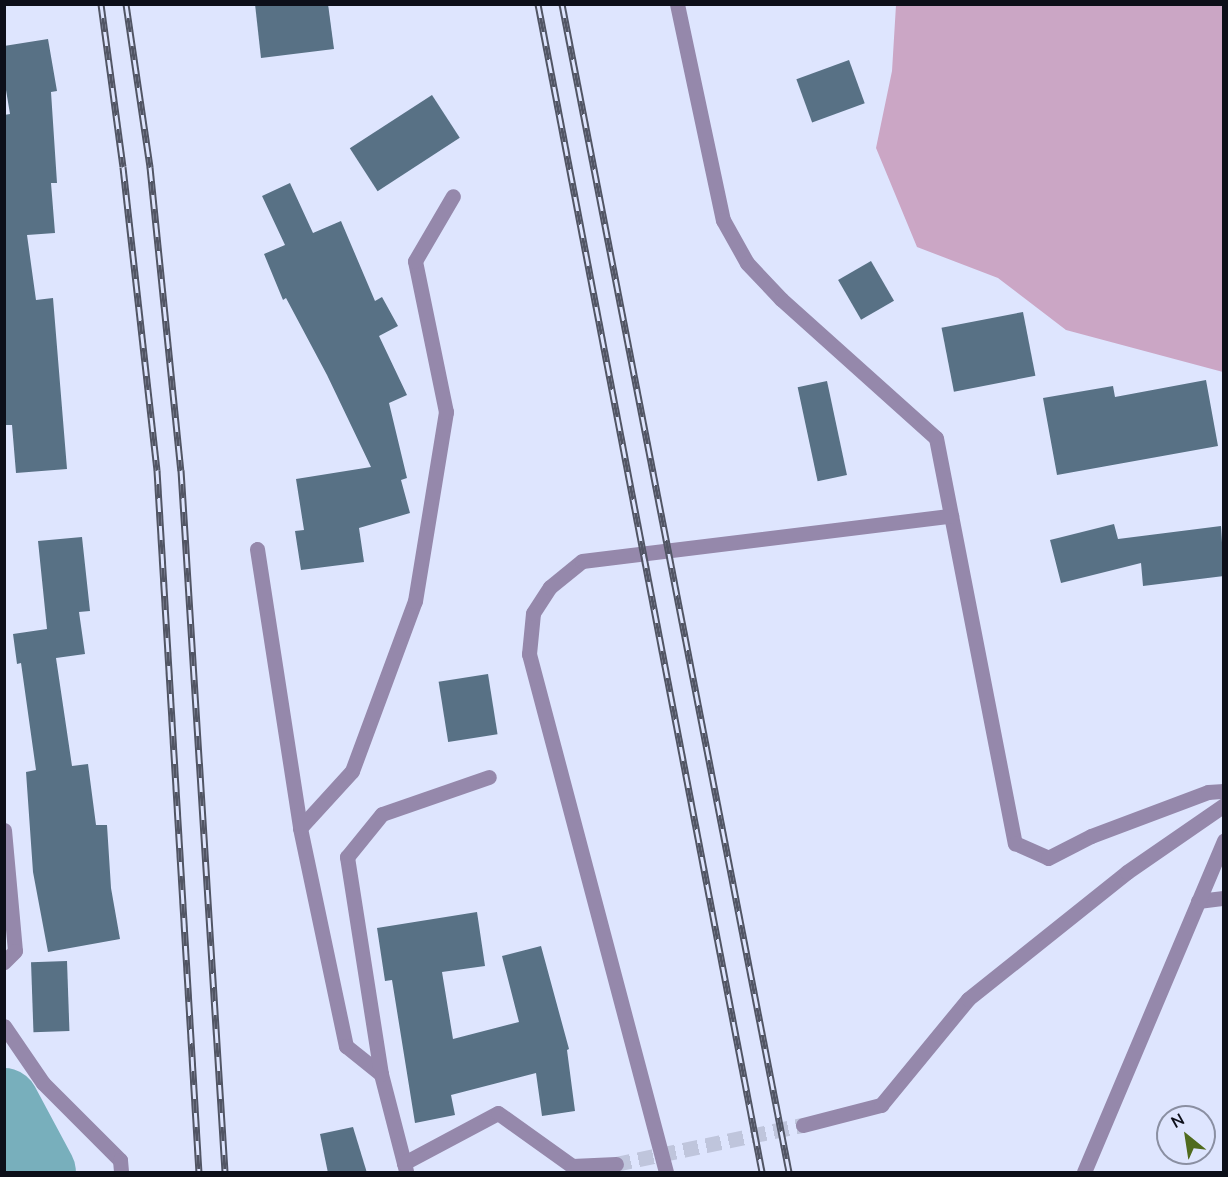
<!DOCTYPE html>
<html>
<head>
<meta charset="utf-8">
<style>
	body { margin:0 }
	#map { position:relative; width:1228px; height:1177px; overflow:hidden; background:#dee5fe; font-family:"Nunito Sans",sans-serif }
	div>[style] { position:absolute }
	.forest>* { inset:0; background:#cba6c5 }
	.river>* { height:70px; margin:-35px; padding:0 35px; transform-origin:35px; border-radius:35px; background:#78afbc }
	.building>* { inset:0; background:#587185; transform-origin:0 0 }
	.minor-tunnel>* { height:15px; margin-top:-7.5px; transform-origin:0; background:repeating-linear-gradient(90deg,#bfc5dc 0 15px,transparent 0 23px) }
	.minor>* { height:15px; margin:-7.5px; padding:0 7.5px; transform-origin:7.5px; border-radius:7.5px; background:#9588ab }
	.rail>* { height:7px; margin-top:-3.5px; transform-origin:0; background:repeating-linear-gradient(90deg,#dee5fe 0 14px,#515564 0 28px); box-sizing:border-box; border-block:2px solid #515564 }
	span { translate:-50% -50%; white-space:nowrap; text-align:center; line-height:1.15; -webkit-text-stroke:5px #dee5fe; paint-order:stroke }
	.frame { position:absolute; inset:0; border:6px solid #0d0f19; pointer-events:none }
	.north { position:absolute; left:1156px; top:1105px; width:60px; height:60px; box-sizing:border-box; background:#dee5fe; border:2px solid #8a8fa2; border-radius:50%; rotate:330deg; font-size:16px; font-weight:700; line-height:24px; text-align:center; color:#0d0f19 }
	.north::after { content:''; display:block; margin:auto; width:21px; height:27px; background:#506b1e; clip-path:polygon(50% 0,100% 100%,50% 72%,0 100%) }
</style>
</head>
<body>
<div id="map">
	<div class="forest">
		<div style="clip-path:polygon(896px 5px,1223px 5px,1223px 372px,1066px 330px,998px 278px,917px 247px,876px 148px,892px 71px)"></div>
	</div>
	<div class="river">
		<div style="left:4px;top:1103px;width:78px;rotate:61.8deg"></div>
	</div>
	<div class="building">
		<div style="clip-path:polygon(255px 4px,328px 4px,334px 49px,261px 58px)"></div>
		<div style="clip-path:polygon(48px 39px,57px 91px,51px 92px,57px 183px,51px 183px,55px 233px,27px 235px,36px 300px,53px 298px,67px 469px,16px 473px,12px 425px,4px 425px,4px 115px,10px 114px,4px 78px,4px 46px)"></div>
		<div style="left:849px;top:60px;width:46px;height:56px;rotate:70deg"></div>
		<div style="left:432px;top:95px;width:51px;height:98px;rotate:57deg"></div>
		<div style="clip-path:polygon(290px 183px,313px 233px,341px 221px,375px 301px,382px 297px,398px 326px,379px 336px,407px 395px,389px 403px,407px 478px,401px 480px,410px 513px,359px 528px,364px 562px,301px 570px,295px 531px,304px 530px,296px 479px,371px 467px,327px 375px,286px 298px,283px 300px,264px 254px,285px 245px,262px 196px)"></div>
		<div style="left:871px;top:261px;width:46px;height:38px;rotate:60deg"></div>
		<div style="left:1023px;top:312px;width:65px;height:83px;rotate:79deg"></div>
		<div style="clip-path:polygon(1206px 380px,1218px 446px,1057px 475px,1043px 398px,1113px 386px,1115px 397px)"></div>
		<div style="left:827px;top:381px;width:96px;height:30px;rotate:78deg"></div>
		<div style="clip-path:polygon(1114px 524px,1118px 539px,1221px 526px,1224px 576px,1143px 586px,1141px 563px,1061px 583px,1050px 540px)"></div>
		<div style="clip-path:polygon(82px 537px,90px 611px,79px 612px,85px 654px,56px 658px,72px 766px,88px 764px,96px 825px,107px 825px,111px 888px,120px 939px,48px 952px,33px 872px,26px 772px,36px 770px,21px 663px,17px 664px,13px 634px,47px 629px,38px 541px)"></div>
		<div style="left:488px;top:674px;width:61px;height:50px;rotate:81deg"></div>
		<div style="clip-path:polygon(477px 912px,485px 966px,442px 972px,453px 1039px,519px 1022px,502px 956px,541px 946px,569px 1049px,567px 1050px,575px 1111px,542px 1116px,536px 1073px,451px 1095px,455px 1115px,415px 1123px,392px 980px,385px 981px,377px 928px)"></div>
		<div style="left:67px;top:961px;width:70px;height:36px;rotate:88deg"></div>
		<div style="clip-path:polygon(353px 1127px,367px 1173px,328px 1173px,320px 1134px)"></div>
	</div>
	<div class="minor-tunnel">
		<div style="left:616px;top:1164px;width:191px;rotate:-11.8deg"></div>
	</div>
	<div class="minor">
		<div style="left:677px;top:4px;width:221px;rotate:78deg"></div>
		<div style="left:723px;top:220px;width:49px;rotate:60.8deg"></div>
		<div style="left:747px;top:263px;width:50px;rotate:46.6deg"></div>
		<div style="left:781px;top:299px;width:208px;rotate:41.9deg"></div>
		<div style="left:936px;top:438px;width:413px;rotate:79deg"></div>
		<div style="left:1015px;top:843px;width:36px;rotate:24deg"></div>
		<div style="left:1048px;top:858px;width:48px;rotate:-27.1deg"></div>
		<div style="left:1091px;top:836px;width:125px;rotate:-20.6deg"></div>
		<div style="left:1208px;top:792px;width:16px;rotate:-4deg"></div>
		<div style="left:257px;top:549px;width:282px;rotate:81.2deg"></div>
		<div style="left:300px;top:828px;width:223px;rotate:78.1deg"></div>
		<div style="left:346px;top:1046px;width:45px;rotate:38.7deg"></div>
		<div style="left:300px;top:828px;width:77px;rotate:-47.6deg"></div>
		<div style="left:352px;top:771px;width:181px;rotate:-69.7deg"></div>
		<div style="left:415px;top:601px;width:192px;rotate:-80.7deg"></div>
		<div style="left:446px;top:412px;width:154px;rotate:-101.6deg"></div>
		<div style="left:415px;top:261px;width:75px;rotate:-59.7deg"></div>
		<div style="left:4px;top:830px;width:121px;rotate:84.8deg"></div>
		<div style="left:15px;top:951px;width:16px;rotate:135deg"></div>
		<div style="left:1198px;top:901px;width:26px;rotate:-7deg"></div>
		<div style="left:4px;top:1026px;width:69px;rotate:55.6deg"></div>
		<div style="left:43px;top:1083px;width:109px;rotate:45deg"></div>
		<div style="left:120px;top:1160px;width:12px;rotate:85deg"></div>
		<div style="left:803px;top:1125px;width:81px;rotate:-14.4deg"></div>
		<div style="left:881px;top:1105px;width:137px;rotate:-50.6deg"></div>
		<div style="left:968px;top:999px;width:203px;rotate:-38.6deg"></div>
		<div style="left:1127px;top:872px;width:118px;rotate:-34.6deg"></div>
		<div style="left:404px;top:1163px;width:92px;rotate:-104.5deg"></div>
		<div style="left:381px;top:1074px;width:220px;rotate:-98.9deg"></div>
		<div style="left:347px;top:857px;width:55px;rotate:-50.9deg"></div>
		<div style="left:382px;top:814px;width:113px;rotate:-19.1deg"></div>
		<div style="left:406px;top:1171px;width:8px;rotate:-104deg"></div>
		<div style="left:404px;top:1163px;width:106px;rotate:-28deg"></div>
		<div style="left:498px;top:1113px;width:91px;rotate:35.6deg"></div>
		<div style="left:572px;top:1166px;width:44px;rotate:-2.6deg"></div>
		<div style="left:666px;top:1172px;width:536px;rotate:-104.81deg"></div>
		<div style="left:529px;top:654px;width:41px;rotate:-84.4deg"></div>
		<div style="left:533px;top:613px;width:31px;rotate:-57deg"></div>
		<div style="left:550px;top:587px;width:41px;rotate:-39.1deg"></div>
		<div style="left:582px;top:561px;width:372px;rotate:-7deg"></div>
		<div style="left:1084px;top:1172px;width:360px;rotate:-67.1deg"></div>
	</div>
	<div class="rail">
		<div style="left:101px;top:4px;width:164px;rotate:82.3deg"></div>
		<div style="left:123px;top:167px;width:305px;rotate:83.6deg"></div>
		<div style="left:157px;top:470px;width:703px;rotate:86.58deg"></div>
		<div style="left:126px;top:4px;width:165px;rotate:81.6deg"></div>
		<div style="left:150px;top:167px;width:305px;rotate:84.2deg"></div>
		<div style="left:181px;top:470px;width:703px;rotate:86.41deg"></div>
		<div style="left:538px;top:4px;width:1189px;rotate:79.14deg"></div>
		<div style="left:562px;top:4px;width:1190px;rotate:79deg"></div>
	</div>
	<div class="frame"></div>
	<div class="north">N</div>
</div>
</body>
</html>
